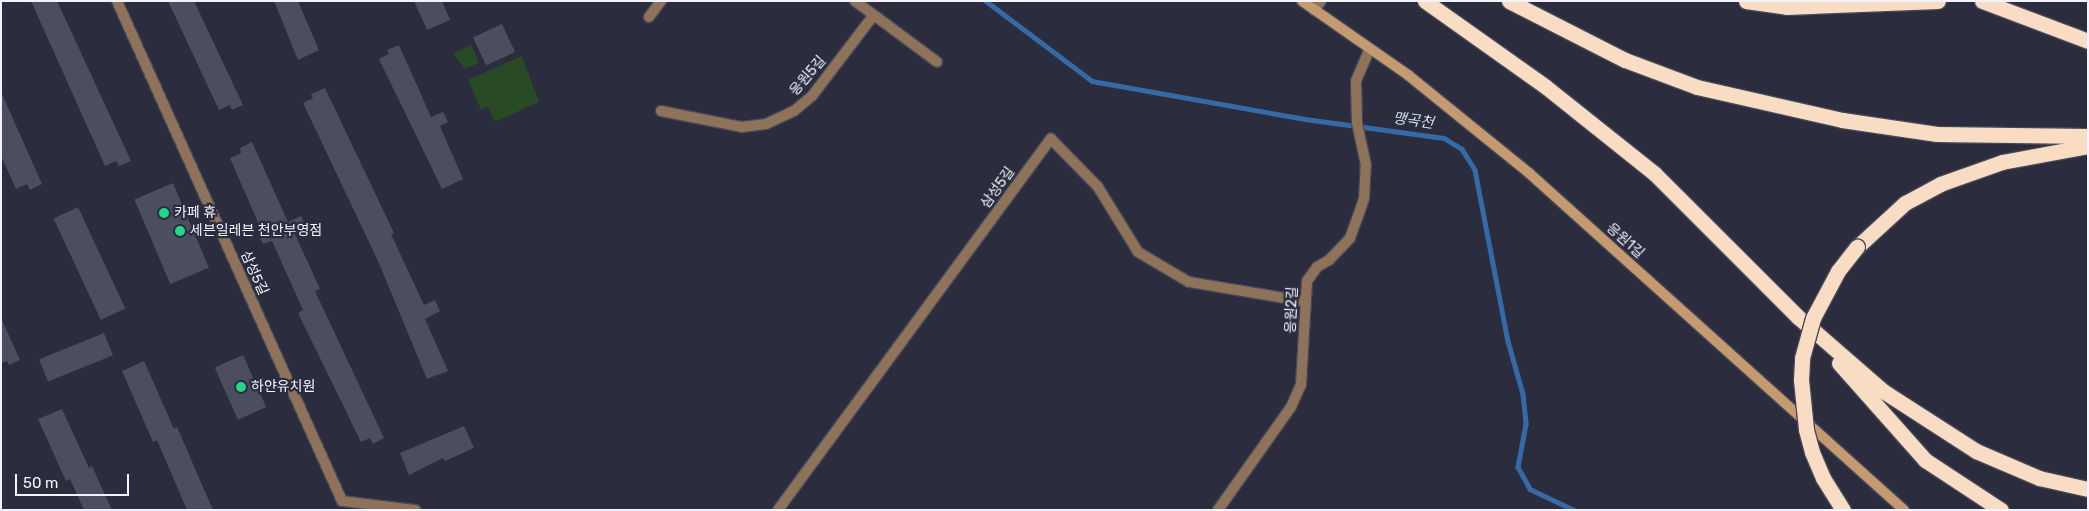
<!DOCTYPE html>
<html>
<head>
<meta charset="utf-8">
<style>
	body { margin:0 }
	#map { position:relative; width:2089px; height:511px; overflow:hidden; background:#2b2c3d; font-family:Rubik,"Noto Sans KR",sans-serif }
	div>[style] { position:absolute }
	.green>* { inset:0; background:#284a25 }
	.stream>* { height:4.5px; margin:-2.25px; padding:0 2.25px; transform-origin:2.25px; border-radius:2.25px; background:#366aa6 }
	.building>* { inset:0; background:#4c4e60; transform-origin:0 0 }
	.roads { filter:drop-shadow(1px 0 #474858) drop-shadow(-1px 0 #474858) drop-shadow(0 1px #474858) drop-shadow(0 -1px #474858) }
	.street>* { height:10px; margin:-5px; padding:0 5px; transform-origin:5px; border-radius:5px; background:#8e735a }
	.secondary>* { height:10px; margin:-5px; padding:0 5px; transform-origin:5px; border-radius:5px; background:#c59a71 }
	.highway>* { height:15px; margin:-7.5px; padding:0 7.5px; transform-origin:7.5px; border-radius:7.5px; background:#f8ddc4 }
	.bridges { filter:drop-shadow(1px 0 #474858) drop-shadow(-1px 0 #474858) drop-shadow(0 1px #474858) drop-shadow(0 -1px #474858) }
	.highway-bridge>* { height:15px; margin:-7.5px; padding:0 7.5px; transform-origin:7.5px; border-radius:7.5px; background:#f8ddc4 }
	.dots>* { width:14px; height:14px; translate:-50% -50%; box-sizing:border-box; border:2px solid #2b2c3d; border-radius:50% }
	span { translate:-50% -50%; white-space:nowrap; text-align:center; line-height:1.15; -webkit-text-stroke:4.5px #2b2c3d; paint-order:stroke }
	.street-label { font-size:14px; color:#f2f3fe }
	.poi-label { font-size:14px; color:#f2f3fe }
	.left { translate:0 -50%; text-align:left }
	.water-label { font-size:15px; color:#cfdeef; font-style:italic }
	.frame { position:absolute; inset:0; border:2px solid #f2f3fe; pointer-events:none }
	.scale { position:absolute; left:15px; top:474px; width:114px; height:22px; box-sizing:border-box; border:2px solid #f2f3fe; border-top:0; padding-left:6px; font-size:15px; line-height:18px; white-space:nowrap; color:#f2f3fe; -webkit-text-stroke:4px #2b2c3d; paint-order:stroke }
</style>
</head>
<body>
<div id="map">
	<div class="green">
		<div style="clip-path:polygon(471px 45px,479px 63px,464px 69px,453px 53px)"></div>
		<div style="clip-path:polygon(522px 56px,539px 102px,495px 122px,488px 107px,481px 110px,468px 80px)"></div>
	</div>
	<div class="stream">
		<div style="left:986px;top:1px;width:133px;rotate:37deg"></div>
		<div style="left:1092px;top:81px;width:216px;rotate:10.1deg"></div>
		<div style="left:1305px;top:119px;width:140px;rotate:7.8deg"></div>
		<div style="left:1444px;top:138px;width:21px;rotate:31deg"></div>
		<div style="left:1462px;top:149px;width:25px;rotate:58deg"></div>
		<div style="left:1475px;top:170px;width:174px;rotate:79.1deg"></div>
		<div style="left:1508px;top:341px;width:55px;rotate:74.2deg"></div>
		<div style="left:1523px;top:394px;width:30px;rotate:84deg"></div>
		<div style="left:1526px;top:424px;width:44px;rotate:100.5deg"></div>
		<div style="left:1518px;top:467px;width:25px;rotate:61deg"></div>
		<div style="left:1530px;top:489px;width:49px;rotate:25.5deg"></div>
	</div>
	<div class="building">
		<div style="clip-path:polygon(31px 1px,57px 1px,131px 161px,119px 166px,116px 161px,105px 166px)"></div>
		<div style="clip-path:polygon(168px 1px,194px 1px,243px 105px,232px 110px,230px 105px,219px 110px)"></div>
		<div style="clip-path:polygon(274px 1px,298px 1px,319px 50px,298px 60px)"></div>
		<div style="clip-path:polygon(414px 1px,442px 1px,450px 20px,427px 30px)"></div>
		<div style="left:502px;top:24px;width:31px;height:32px;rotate:65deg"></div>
		<div style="clip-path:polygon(399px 45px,431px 117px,443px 112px,448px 122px,440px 126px,463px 179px,442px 189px,379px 59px,389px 54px,387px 50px)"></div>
		<div style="clip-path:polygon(325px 88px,394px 233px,391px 234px,424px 305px,435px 300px,440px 311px,425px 319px,448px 371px,427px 379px,378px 261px,303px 103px,313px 98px,311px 94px)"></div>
		<div style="clip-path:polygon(1px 92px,42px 184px,30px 190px,27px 184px,16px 189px,1px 156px)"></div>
		<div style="clip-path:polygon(252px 142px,288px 222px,301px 216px,306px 227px,294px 232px,320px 289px,315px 291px,384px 438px,373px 444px,370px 438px,361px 442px,298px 313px,303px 310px,272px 241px,263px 244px,259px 236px,263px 234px,230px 158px,241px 153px,240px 148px)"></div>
		<div style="left:173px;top:183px;width:92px;height:42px;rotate:67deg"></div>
		<div style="left:78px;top:207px;width:112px;height:27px;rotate:65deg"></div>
		<div style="clip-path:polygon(1px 318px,20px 360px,9px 365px,7px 361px,1px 363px)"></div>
		<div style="left:104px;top:333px;width:24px;height:70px;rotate:68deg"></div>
		<div style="left:243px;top:355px;width:57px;height:31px;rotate:66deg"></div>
		<div style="clip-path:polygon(144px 361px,174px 429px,177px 427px,213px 510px,187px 510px,157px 440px,153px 442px,122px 371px)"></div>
		<div style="clip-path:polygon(62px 409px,89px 468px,92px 466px,112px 510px,84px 510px,70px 479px,66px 481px,38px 419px)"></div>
		<div style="clip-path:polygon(464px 426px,474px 448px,445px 461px,443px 458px,409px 475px,400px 453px)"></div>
	</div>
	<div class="roads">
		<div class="street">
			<div style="left:117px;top:1px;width:548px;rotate:65.77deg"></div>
			<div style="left:342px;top:501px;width:74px;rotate:7deg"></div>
			<div style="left:855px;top:1px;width:102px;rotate:36.6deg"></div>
			<div style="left:1314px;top:10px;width:11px;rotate:-52deg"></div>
			<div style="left:649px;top:17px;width:20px;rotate:-53deg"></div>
			<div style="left:661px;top:111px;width:83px;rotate:11.2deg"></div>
			<div style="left:742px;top:127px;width:24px;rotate:-7deg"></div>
			<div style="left:766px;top:124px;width:31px;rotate:-25deg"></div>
			<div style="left:794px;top:111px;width:23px;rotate:-40deg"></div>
			<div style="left:812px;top:96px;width:101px;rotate:-52.7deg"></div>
			<div style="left:778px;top:510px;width:461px;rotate:-53.7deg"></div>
			<div style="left:1051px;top:139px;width:67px;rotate:45.6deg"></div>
			<div style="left:1098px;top:187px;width:76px;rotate:58.4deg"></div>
			<div style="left:1138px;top:252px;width:59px;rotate:30.5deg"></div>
			<div style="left:1189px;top:282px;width:116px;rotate:9.5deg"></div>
			<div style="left:1218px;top:510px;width:126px;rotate:-54.7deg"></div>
			<div style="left:1291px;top:407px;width:24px;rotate:-66deg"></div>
			<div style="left:1301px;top:385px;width:104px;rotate:-86.7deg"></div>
			<div style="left:1307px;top:281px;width:17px;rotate:-54deg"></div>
			<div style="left:1317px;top:267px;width:14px;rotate:-30deg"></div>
			<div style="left:1329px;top:260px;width:30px;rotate:-46deg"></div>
			<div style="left:1350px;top:238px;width:20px;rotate:-70deg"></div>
			<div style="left:1357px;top:219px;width:21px;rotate:-71deg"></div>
			<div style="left:1364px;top:199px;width:34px;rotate:-87deg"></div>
			<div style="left:1366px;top:165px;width:43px;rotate:-102.1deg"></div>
			<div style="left:1357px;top:123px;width:42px;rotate:-91.4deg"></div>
			<div style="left:1356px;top:81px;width:34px;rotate:-67deg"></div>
		</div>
		<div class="secondary">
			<div style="left:1302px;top:1px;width:129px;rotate:34.9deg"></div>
			<div style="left:1408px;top:75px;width:156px;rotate:39deg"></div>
			<div style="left:1529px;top:173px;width:504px;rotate:41.94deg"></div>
		</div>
		<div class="highway">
			<div style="left:1425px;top:1px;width:148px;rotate:35.4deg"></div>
			<div style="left:1546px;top:87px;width:139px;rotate:38.6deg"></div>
			<div style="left:1655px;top:174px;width:202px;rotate:45deg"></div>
			<div style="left:1798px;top:317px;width:113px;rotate:41deg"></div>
			<div style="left:1883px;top:391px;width:111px;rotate:32.8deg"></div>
			<div style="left:1976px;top:451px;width:69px;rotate:23.2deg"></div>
			<div style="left:2039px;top:478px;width:50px;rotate:12.7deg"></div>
			<div style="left:1509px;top:1px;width:130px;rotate:27deg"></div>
			<div style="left:1625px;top:60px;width:77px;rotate:20.6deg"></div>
			<div style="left:1697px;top:87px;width:149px;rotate:12.8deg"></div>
			<div style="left:1842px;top:120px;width:96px;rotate:8.4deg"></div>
			<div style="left:1937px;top:134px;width:151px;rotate:0.8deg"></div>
			<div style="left:1746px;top:1px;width:41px;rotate:8.3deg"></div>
			<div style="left:1787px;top:7px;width:151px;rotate:-2.3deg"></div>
			<div style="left:1982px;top:1px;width:113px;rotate:20.7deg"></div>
			<div style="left:1857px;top:247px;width:65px;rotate:-42.5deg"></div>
			<div style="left:1905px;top:203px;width:40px;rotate:-28deg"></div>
			<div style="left:1940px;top:184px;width:66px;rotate:-19.5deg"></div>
			<div style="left:2002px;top:162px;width:87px;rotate:-10.5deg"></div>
			<div style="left:1839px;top:363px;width:130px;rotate:48.4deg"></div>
			<div style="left:1925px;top:460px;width:91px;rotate:33.3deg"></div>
		</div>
	</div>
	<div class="bridges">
		<div class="highway-bridge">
			<div style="left:1843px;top:510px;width:38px;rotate:-122deg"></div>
			<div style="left:1823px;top:478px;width:28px;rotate:-113deg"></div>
			<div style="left:1812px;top:452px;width:24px;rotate:-105deg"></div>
			<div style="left:1806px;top:429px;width:49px;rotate:-95.8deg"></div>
			<div style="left:1801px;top:380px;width:22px;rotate:-87deg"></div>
			<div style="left:1802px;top:358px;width:41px;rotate:-74.6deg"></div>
			<div style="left:1813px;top:318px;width:53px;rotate:-62deg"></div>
			<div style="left:1838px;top:271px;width:31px;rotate:-52deg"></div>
		</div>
	</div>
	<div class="dots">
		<div style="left:164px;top:213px;background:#22d887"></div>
		<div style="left:180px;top:231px;background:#22d887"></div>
		<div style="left:241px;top:387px;background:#22d887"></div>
	</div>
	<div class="street-label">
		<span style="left:808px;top:76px;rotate:-49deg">응원5길</span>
		<span style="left:998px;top:188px;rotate:-54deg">삼성5길</span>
		<span style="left:1625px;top:241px;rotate:42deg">응원1길</span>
		<span style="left:254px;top:273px;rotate:66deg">삼성5길</span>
		<span style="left:1292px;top:310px;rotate:-87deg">응원2길</span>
	</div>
	<div class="poi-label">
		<span class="left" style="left:174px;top:213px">카페 휴</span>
		<span class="left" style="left:190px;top:231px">세븐일레븐 천안부영점</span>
		<span class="left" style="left:251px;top:387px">하얀유치원</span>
	</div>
	<div class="water-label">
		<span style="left:1413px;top:121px;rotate:8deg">맹곡천</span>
	</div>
	<div class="frame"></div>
	<div class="scale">50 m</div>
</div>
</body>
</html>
